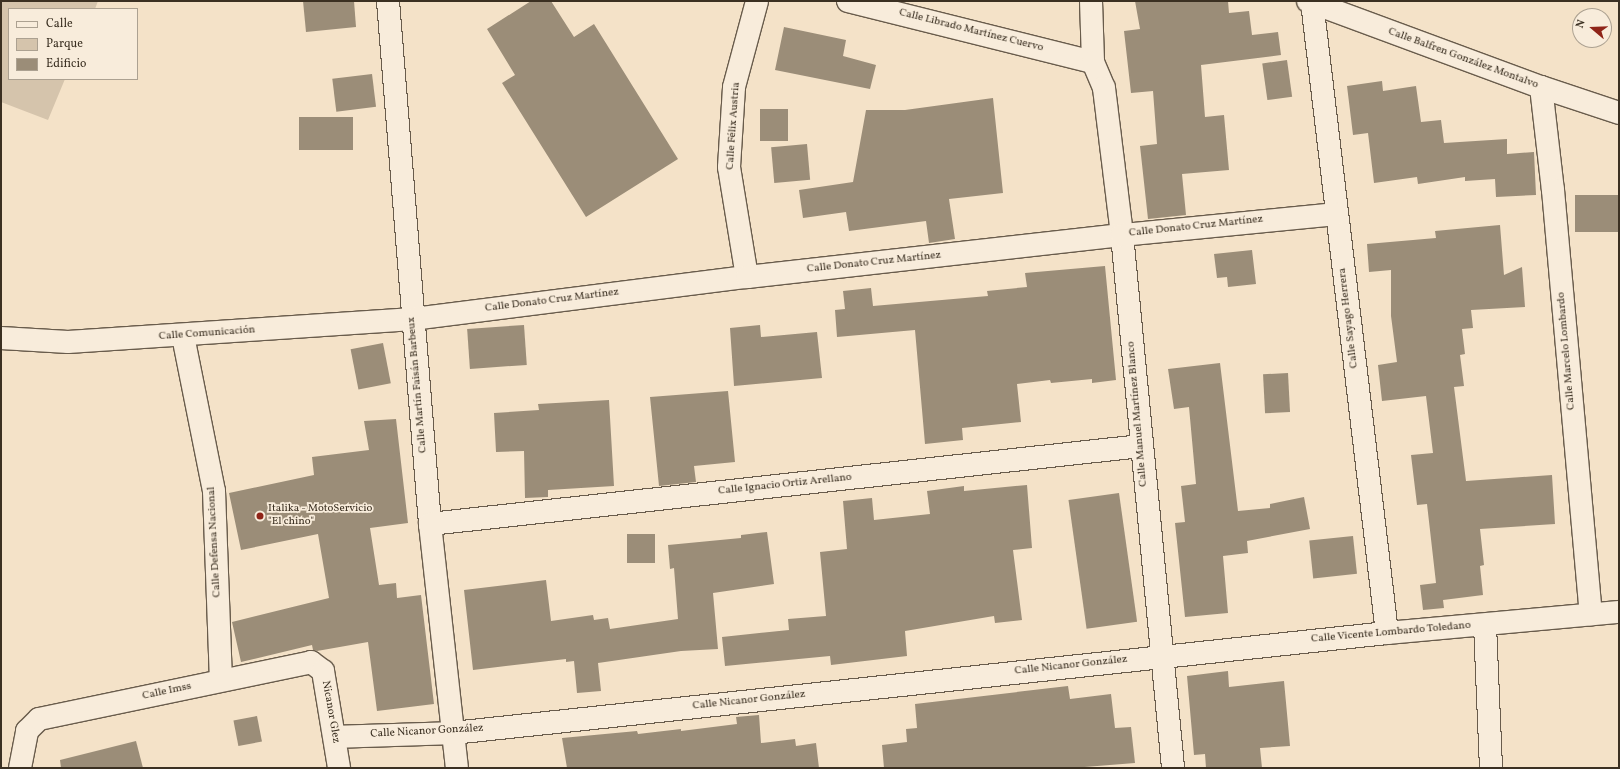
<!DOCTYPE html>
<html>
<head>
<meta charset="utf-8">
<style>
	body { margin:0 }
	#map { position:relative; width:1620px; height:769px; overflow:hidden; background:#f4e2c8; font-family:Vollkorn,serif }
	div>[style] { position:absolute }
	.green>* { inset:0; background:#d5c4ac }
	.building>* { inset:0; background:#9b8d78; transform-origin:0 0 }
	.roads { filter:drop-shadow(1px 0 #695c4c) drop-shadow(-1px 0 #695c4c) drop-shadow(0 1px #695c4c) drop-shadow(0 -1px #695c4c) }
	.minor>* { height:22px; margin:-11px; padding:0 11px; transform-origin:11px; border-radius:11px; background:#f8ecdb }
	.dots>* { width:11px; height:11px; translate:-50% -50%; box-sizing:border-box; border:2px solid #f8ecdb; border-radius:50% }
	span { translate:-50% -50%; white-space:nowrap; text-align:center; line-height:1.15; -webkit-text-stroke:3.5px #f8ecdb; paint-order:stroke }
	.street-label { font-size:11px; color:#3b3022 }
	.poi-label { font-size:11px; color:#3b3022 }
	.left { translate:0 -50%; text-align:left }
	.frame { position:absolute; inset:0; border:2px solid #3b3022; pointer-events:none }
	.legend { position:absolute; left:8px; top:8px; width:130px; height:72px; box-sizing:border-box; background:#f8ecdb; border:1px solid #aca191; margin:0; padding:5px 7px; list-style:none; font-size:12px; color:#3b3022 }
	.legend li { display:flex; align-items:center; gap:8px; height:20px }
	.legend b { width:20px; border:1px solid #aca191 }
	.north { position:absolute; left:1572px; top:8px; width:40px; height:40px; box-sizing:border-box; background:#f8ecdb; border:1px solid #aca191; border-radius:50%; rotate:289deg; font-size:11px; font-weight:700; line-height:16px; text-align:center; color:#3b3022 }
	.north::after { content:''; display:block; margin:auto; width:14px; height:18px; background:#8f2418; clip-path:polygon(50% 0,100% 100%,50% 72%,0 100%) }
</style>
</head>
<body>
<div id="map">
	<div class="green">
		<div style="clip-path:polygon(1px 1px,98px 1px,95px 9px,9px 9px,9px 79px,65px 79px,48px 120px,1px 102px)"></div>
	</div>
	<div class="building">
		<div style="clip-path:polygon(303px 1px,354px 1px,356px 27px,306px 32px)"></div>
		<div style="clip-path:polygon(531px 1px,551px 1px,574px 37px,594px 24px,678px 159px,586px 217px,502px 83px,515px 75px,487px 29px)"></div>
		<div style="clip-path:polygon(1135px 1px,1228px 1px,1229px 13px,1249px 11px,1252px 35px,1278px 32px,1281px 55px,1201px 65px,1205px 117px,1224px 115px,1229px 170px,1182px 174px,1186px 215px,1148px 219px,1140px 146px,1157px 144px,1153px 91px,1131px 93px,1124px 31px,1140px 29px)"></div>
		<div style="clip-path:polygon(784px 27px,846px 40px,843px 56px,876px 65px,870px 89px,775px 70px)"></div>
		<div style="left:1287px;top:60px;width:37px;height:25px;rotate:82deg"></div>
		<div style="left:372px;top:74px;width:33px;height:40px;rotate:83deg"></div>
		<div style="clip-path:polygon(1382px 81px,1383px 91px,1416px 86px,1421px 122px,1441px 120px,1444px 143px,1507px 139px,1507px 154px,1534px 152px,1536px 195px,1496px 197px,1495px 179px,1465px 181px,1465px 177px,1418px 184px,1417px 177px,1374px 183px,1368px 133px,1353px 135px,1347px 86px)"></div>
		<div style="clip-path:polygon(993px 98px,1003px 193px,949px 199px,955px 239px,929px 243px,926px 221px,849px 231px,846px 212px,803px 218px,799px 190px,853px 182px,866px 110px,905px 110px)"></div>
		<div style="left:760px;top:109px;width:28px;height:32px"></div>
		<div style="left:353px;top:117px;width:33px;height:54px;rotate:90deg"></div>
		<div style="left:807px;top:144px;width:36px;height:36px;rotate:85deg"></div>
		<div style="left:1619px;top:195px;width:37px;height:44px;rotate:90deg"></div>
		<div style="clip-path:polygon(1500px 225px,1504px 275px,1522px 267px,1525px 307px,1471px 310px,1473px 328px,1462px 329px,1465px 354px,1460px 355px,1464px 386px,1454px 387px,1466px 481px,1552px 475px,1555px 524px,1480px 529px,1484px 565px,1480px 566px,1483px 595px,1443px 600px,1444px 608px,1423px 610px,1420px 585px,1436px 583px,1427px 504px,1417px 505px,1411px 455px,1433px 453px,1426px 396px,1382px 401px,1378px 365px,1397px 362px,1391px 316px,1391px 270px,1369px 272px,1367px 244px,1436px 238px,1435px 231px)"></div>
		<div style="clip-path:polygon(1252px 250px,1256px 284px,1228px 287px,1227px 277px,1217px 278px,1214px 254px)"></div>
		<div style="clip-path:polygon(1105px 266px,1116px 380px,1092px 383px,1092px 379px,1051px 383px,1050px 380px,1017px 384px,1021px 422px,962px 428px,963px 440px,925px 444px,915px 330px,837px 337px,835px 310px,845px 309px,843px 291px,871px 288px,873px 306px,988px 296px,987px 291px,1027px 287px,1025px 273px)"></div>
		<div style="left:524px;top:325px;width:40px;height:57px;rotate:86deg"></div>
		<div style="clip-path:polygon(760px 325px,761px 337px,817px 332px,822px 378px,734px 386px,730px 328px)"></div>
		<div style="left:383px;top:343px;width:41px;height:33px;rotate:79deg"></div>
		<div style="clip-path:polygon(1220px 363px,1238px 511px,1270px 508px,1270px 504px,1304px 497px,1310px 529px,1247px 541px,1248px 553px,1223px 556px,1228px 613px,1185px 617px,1175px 523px,1185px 522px,1181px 486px,1196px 484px,1189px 407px,1174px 409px,1168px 369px)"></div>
		<div style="left:1288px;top:373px;width:39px;height:25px;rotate:87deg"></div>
		<div style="clip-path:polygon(728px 391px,735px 462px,694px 466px,696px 482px,659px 486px,650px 397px)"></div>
		<div style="clip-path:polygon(609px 400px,614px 486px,548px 490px,548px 497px,525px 498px,524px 451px,496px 452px,494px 413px,539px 410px,538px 404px)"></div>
		<div style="clip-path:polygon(396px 419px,408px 523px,370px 528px,379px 585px,396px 583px,397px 598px,421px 595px,434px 704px,377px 711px,368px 642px,317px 651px,313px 650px,312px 645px,241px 662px,232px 622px,329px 598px,318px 534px,241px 550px,229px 493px,314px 475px,312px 457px,369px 450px,364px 421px)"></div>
		<div style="clip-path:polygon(1027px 485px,1032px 548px,1013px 550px,1022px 620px,995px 623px,994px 616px,905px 631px,907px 656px,831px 665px,830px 656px,725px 666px,722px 637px,789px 630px,788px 619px,826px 616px,820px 552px,847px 549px,843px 501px,872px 498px,874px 520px,930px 514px,927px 491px,964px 486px,964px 491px)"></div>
		<div style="left:1119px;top:493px;width:130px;height:51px;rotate:82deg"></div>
		<div style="clip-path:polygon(767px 532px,774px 584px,713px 593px,718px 649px,681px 651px,598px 663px,601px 691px,577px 693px,574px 661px,566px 662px,566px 659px,473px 670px,464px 590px,546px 580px,551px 621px,593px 615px,594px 620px,608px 618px,610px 629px,678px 619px,674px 568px,670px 569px,668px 545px,741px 538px,741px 535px)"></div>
		<div style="left:655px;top:534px;width:29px;height:28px;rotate:90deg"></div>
		<div style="left:1353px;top:536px;width:38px;height:44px;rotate:84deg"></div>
		<div style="clip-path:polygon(1228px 671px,1229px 687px,1284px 681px,1290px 746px,1260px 748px,1262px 768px,1206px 768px,1205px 754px,1194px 755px,1187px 676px)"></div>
		<div style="clip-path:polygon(1068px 686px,1070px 699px,1111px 694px,1115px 728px,1131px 727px,1135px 763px,1072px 768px,884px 768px,882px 745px,907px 742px,906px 729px,917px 728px,915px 704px)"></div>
		<div style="clip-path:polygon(759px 715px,761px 743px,795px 739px,796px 746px,816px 743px,819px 768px,567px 768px,562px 738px,637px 731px,638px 734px,681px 729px,681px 731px,737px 724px,736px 717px)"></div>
		<div style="left:257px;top:716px;width:26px;height:24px;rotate:79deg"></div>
		<div style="clip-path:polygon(136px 741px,143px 768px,61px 768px,60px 760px)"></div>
	</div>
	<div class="roads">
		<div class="minor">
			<div style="left:388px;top:1px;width:525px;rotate:85.41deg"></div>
			<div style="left:430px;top:524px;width:245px;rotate:83.7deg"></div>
			<div style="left:848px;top:1px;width:252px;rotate:14deg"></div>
			<div style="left:1091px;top:1px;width:61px;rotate:88.1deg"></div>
			<div style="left:1093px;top:62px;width:28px;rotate:67deg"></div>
			<div style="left:1104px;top:88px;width:148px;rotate:83deg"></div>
			<div style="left:1122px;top:235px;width:535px;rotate:84.53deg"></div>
			<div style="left:1308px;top:1px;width:248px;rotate:20.3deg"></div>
			<div style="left:1541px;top:87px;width:82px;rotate:18.4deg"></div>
			<div style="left:1312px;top:2px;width:635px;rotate:83.22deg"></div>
			<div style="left:1541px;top:87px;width:104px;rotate:83.4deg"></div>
			<div style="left:1553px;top:190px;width:426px;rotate:84.9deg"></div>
			<div style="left:747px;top:277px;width:111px;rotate:-99.3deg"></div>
			<div style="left:729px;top:167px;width:80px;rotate:-86.4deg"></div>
			<div style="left:734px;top:87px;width:89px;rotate:-75deg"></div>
			<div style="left:183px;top:336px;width:158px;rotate:78.7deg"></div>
			<div style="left:214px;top:491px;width:189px;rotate:87.9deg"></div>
			<div style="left:1px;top:338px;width:67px;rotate:3.4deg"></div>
			<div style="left:68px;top:342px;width:346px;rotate:-3.8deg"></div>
			<div style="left:413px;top:319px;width:337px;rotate:-7.2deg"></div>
			<div style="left:747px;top:277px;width:377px;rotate:-6.4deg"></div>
			<div style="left:1122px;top:235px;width:215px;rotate:-5.6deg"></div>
			<div style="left:430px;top:524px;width:715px;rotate:-6.26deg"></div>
			<div style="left:1485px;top:625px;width:143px;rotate:87.6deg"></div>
			<div style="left:335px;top:737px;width:118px;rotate:-1.9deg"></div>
			<div style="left:453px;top:733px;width:939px;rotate:-6.11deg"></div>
			<div style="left:1387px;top:633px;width:233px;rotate:-5.2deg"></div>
			<div style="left:20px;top:768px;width:38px;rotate:-79deg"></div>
			<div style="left:27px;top:731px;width:17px;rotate:-45deg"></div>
			<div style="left:39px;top:719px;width:278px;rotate:-11.8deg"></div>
			<div style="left:311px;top:662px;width:15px;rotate:37deg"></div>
			<div style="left:323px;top:671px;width:98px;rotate:80.6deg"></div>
		</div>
	</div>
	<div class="dots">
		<div style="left:260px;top:516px;background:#8f2418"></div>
	</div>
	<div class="street-label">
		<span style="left:971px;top:31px;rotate:14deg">Calle Librado Martínez Cuervo</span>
		<span style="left:1463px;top:59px;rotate:20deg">Calle Balfren González Montalvo</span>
		<span style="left:734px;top:126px;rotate:-86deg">Calle Félix Austria</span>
		<span style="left:1196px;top:227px;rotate:-6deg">Calle Donato Cruz Martínez</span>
		<span style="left:874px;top:263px;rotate:-6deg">Calle Donato Cruz Martínez</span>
		<span style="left:552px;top:301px;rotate:-7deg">Calle Donato Cruz Martínez</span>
		<span style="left:1349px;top:318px;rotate:-97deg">Calle Sayago Herrera</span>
		<span style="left:207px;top:334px;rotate:-4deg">Calle Comunicación</span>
		<span style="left:1567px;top:351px;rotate:-95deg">Calle Marcelo Lombardo</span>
		<span style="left:418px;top:385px;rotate:-95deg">Calle Martín Faisán Barbeux</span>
		<span style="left:1138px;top:414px;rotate:-95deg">Calle Manuel Martínez Blanco</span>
		<span style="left:785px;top:485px;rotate:-6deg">Calle Ignacio Ortiz Arellano</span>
		<span style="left:215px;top:542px;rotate:-93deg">Calle Defensa Nacional</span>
		<span style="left:1391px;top:633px;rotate:-5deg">Calle Vicente Lombardo Toledano</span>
		<span style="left:1071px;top:666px;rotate:-6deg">Calle Nicanor González</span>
		<span style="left:167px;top:692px;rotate:-12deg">Calle Imss</span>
		<span style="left:749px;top:701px;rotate:-6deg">Calle Nicanor González</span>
		<span style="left:330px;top:712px;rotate:80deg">Nicanor Glez</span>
		<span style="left:427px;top:732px;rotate:-3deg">Calle Nicanor González</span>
	</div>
	<div class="poi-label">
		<span class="left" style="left:268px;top:516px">Italika - MotoServicio<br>"El chino"</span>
	</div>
	<div class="frame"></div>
	<ul class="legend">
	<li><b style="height:5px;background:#f8ecdb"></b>Calle</li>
	<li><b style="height:11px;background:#d5c4ac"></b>Parque</li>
	<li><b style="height:11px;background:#9b8d78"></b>Edificio</li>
	</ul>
	<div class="north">N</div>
</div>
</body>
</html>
